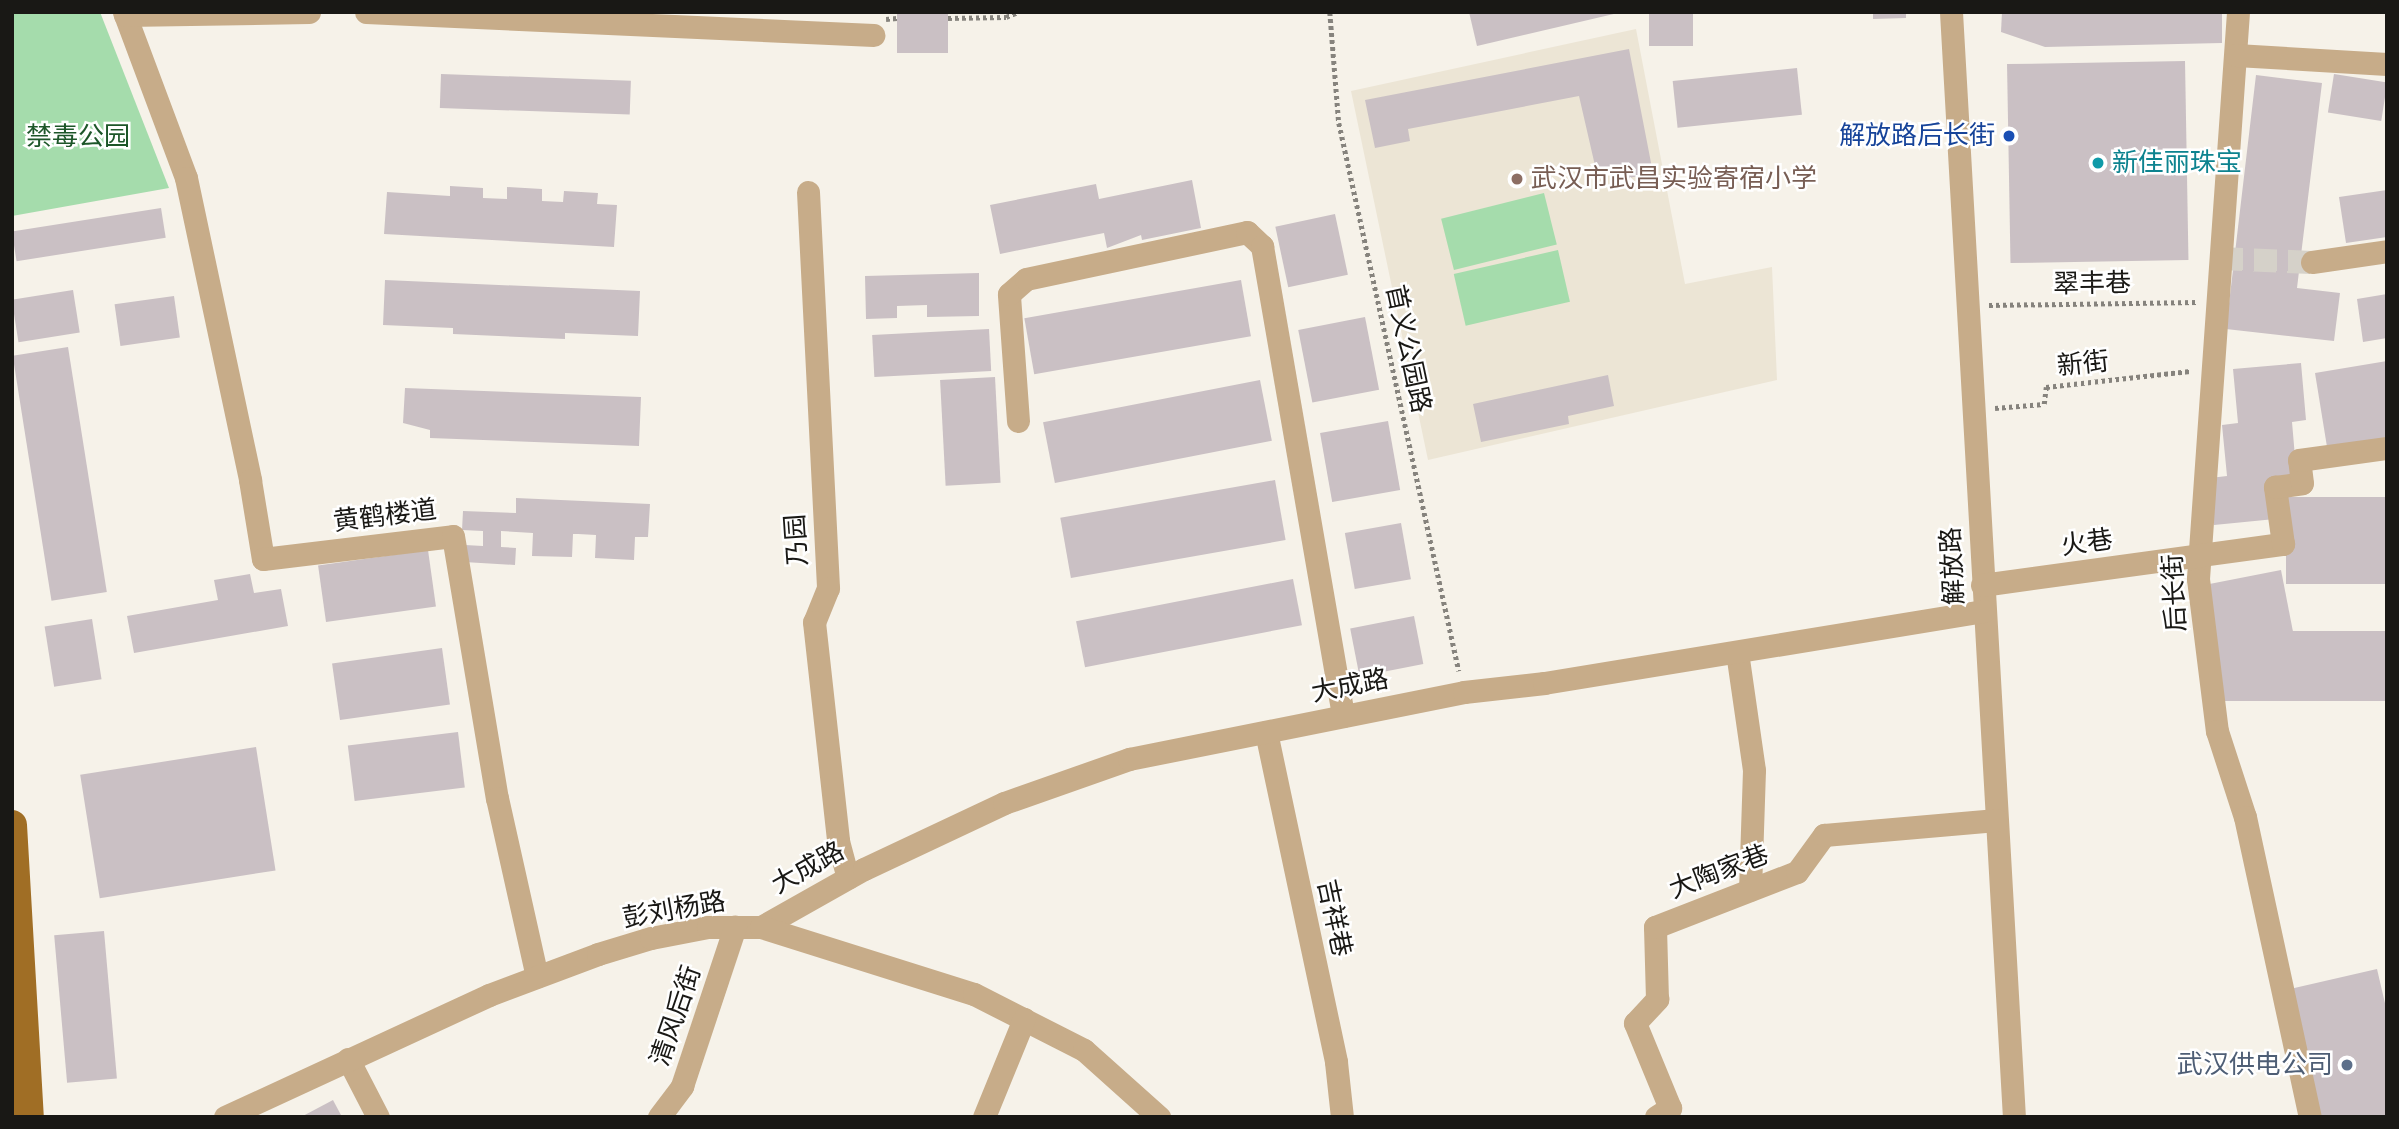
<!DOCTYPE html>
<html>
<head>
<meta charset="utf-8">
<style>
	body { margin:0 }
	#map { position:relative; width:2399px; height:1129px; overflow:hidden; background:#f6f2e9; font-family:Karla,"Noto Sans SC",sans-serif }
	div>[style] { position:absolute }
	.built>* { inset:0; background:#ece5d5 }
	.green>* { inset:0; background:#a5dcac; transform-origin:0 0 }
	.building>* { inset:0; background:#cac0c4; transform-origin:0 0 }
	.minor-tunnel>* { height:23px; margin-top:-11.5px; transform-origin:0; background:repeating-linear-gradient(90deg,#d5d1c9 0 23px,transparent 0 34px) }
	.path>* { height:4.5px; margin-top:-2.25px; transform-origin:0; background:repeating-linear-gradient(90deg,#86837d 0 3.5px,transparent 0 7px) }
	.minor>* { height:23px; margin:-11.5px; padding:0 11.5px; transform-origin:11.5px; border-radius:11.5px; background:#c7ac89 }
	.major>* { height:30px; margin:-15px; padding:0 15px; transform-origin:15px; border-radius:15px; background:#a06e25 }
	.dots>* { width:19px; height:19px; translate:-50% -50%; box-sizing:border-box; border:4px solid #fff; border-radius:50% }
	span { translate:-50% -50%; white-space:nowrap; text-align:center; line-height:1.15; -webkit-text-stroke:5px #fff; paint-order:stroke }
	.transit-label { font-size:26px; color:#164399 }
	.right { translate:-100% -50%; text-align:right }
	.park-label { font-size:26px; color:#1d5629 }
	.culture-label { font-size:26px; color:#0d838f }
	.left { translate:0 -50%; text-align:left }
	.education-label { font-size:26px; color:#785e54 }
	.street-label { font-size:26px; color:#191815 }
	.service-label { font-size:26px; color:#4e5e75 }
	.frame { position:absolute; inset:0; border:14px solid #191815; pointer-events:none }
</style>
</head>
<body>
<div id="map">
	<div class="built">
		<div style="clip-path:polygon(1636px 29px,1685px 284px,1772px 267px,1777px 380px,1428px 460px,1351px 91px)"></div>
	</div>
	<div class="green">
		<div style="clip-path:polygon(12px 12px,100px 12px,169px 188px,12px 216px)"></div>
		<div style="left:1544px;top:193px;width:53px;height:106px;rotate:76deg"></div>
		<div style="left:1558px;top:250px;width:53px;height:107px;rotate:77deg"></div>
	</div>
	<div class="building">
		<div style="left:897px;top:12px;width:51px;height:41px"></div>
		<div style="clip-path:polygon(1469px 12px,1618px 12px,1618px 13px,1477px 46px)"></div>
		<div style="left:1649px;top:12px;width:44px;height:34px"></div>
		<div style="clip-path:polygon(1873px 12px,1906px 12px,1906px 18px,1873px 19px)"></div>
		<div style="clip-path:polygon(2002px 12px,2222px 12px,2222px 43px,2045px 47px,2001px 32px)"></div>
		<div style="clip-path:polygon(1629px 49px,1653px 173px,1619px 180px,1617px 168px,1596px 170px,1579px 96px,1408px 129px,1410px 141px,1375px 148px,1365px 100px)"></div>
		<div style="left:2185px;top:61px;width:199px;height:178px;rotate:89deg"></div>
		<div style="left:1797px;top:68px;width:47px;height:125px;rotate:84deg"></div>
		<div style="left:441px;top:74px;width:190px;height:34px;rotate:2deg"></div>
		<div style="left:2334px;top:74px;width:54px;height:39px;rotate:9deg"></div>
		<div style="clip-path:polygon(2256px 75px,2322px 83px,2297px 288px,2340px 293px,2334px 341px,2226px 329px)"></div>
		<div style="clip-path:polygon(1192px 180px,1201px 228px,1142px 240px,1141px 235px,1107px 248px,1104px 233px,1000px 254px,990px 205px,1096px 184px,1099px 199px)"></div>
		<div style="clip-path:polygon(450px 186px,483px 188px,483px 198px,507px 199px,507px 187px,542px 189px,542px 201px,563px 202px,564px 191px,598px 193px,597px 204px,617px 205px,614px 247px,384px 234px,387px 192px,450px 196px)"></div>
		<div style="clip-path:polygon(2387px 190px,2387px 237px,2346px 243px,2339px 197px)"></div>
		<div style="left:161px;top:208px;width:30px;height:151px;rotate:81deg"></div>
		<div style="left:1335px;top:214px;width:62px;height:61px;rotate:78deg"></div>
		<div style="clip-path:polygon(979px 273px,979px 316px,927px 317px,927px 305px,897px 306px,897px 318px,866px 319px,865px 276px)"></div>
		<div style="clip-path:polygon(385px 280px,640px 291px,638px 336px,565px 333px,565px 339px,453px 334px,453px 328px,383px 325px)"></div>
		<div style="left:1241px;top:280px;width:57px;height:220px;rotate:80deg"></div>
		<div style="left:73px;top:290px;width:43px;height:62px;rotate:81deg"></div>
		<div style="clip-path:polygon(2387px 294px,2387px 338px,2363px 342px,2357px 299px)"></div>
		<div style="left:174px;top:296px;width:42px;height:60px;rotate:82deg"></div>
		<div style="left:1365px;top:317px;width:74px;height:68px;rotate:79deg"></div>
		<div style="left:989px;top:329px;width:42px;height:117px;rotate:87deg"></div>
		<div style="left:68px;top:347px;width:248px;height:56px;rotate:81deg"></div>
		<div style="clip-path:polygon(2387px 361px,2387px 443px,2328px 453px,2315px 373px)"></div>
		<div style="clip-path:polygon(2301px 363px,2306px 420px,2292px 422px,2297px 480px,2275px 519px,2214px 525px,2210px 478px,2227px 476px,2222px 425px,2238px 423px,2233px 369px)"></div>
		<div style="clip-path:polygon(1608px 375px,1614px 406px,1568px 416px,1569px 424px,1481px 442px,1473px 404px)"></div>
		<div style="left:995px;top:377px;width:106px;height:55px;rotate:87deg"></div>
		<div style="left:1260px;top:380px;width:62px;height:221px;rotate:79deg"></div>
		<div style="clip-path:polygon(405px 388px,641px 397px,639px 446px,430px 438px,430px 430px,403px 423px)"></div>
		<div style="left:1388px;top:421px;width:70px;height:69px;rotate:80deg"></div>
		<div style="left:1275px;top:480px;width:61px;height:218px;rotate:80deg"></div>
		<div style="left:2387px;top:497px;width:87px;height:101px;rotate:90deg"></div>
		<div style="clip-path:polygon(516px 498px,650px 504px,648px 537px,635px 537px,634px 560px,595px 558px,596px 535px,578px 534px,573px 534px,572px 557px,532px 556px,533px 533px,501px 531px,501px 547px,516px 548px,515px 565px,464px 562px,465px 545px,483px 546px,483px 531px,462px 530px,463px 511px,516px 513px)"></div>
		<div style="left:1401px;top:523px;width:57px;height:57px;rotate:80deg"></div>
		<div style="left:428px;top:550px;width:57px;height:111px;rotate:82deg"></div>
		<div style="left:2281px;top:570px;width:68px;height:82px;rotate:79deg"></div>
		<div style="clip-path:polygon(250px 574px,254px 593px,281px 589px,288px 626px,134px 653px,127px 616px,218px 600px,214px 580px)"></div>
		<div style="left:1293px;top:579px;width:47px;height:221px;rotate:79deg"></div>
		<div style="left:1414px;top:616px;width:49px;height:65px;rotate:79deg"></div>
		<div style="left:92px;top:619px;width:61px;height:48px;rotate:81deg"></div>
		<div style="left:2387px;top:631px;width:70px;height:179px;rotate:90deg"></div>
		<div style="left:442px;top:648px;width:57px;height:111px;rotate:82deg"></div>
		<div style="left:458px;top:732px;width:56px;height:111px;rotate:83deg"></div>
		<div style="left:256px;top:747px;width:125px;height:178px;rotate:81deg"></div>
		<div style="left:104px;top:931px;width:148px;height:50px;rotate:85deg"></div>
		<div style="clip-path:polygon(2377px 969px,2387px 1012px,2387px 1117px,2320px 1117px,2290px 989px)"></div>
		<div style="clip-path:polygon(333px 1100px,342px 1117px,301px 1117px)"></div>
	</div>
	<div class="minor-tunnel">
		<div style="left:2220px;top:258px;width:92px;rotate:2.5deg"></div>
	</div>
	<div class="path">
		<div style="left:1330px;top:12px;width:111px;rotate:85.4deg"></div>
		<div style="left:1339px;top:123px;width:561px;rotate:77.65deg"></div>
		<div style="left:948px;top:18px;width:58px;rotate:-1deg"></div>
		<div style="left:1006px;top:17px;width:13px;rotate:-23deg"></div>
		<div style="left:886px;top:19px;width:11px;rotate:-5deg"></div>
		<div style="left:1989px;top:305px;width:208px;rotate:-0.8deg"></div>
		<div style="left:1995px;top:408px;width:49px;rotate:-4.7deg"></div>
		<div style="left:2044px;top:404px;width:17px;rotate:-83deg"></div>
		<div style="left:2046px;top:387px;width:145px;rotate:-6.3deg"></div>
	</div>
	<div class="minor">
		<div style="left:124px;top:12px;width:177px;rotate:69.5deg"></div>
		<div style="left:186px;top:178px;width:309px;rotate:78deg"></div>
		<div style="left:250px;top:480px;width:80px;rotate:80.7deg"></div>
		<div style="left:263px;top:559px;width:191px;rotate:-6.9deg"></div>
		<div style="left:453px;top:536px;width:266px;rotate:80.5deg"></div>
		<div style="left:497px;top:798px;width:183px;rotate:77.4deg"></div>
		<div style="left:366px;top:12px;width:508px;rotate:2.6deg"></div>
		<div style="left:1951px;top:12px;width:1107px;rotate:86.74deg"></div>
		<div style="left:2238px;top:12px;width:568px;rotate:94.04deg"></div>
		<div style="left:2198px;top:579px;width:153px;rotate:82.9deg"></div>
		<div style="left:2217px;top:731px;width:90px;rotate:72deg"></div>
		<div style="left:2245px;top:817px;width:307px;rotate:77.8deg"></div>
		<div style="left:125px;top:15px;width:184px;rotate:-0.9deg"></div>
		<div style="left:2236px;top:55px;width:151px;rotate:3.4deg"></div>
		<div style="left:808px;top:192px;width:397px;rotate:87.1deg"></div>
		<div style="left:828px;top:588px;width:37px;rotate:112deg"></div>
		<div style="left:814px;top:622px;width:220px;rotate:83.7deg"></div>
		<div style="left:838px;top:841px;width:38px;rotate:75deg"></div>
		<div style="left:2312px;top:262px;width:76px;rotate:-8.3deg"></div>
		<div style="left:1018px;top:421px;width:127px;rotate:-94.1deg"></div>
		<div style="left:1009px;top:294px;width:23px;rotate:-41deg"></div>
		<div style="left:1026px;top:279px;width:226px;rotate:-12deg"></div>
		<div style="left:1247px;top:232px;width:21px;rotate:43deg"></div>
		<div style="left:1262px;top:246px;width:477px;rotate:80.2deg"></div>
		<div style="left:1982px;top:585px;width:304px;rotate:-7.8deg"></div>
		<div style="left:2283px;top:544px;width:58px;rotate:-98deg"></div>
		<div style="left:2275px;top:487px;width:27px;rotate:-8deg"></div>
		<div style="left:2302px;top:483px;width:23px;rotate:-97deg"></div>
		<div style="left:2299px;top:460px;width:89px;rotate:-7.8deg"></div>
		<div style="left:1737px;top:652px;width:119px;rotate:81.8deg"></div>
		<div style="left:1754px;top:770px;width:120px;rotate:91.9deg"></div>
		<div style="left:1266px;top:732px;width:337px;rotate:78deg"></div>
		<div style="left:1336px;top:1062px;width:55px;rotate:83.8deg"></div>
		<div style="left:761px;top:927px;width:118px;rotate:-29.4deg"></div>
		<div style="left:864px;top:869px;width:155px;rotate:-25.2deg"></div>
		<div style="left:1004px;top:803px;width:133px;rotate:-19.4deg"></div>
		<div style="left:1129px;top:759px;width:342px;rotate:-11.3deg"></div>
		<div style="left:1464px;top:692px;width:81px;rotate:-6.4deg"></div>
		<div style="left:1544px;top:683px;width:446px;rotate:-9.3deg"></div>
		<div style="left:348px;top:1059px;width:65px;rotate:62.7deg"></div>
		<div style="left:225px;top:1117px;width:291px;rotate:-24.8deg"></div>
		<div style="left:489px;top:995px;width:116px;rotate:-20.6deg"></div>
		<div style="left:598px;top:954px;width:55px;rotate:-16.8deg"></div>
		<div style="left:651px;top:938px;width:58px;rotate:-10.9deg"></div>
		<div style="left:708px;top:927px;width:53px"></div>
		<div style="left:761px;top:927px;width:223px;rotate:17.5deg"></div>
		<div style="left:974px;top:994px;width:123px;rotate:27deg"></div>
		<div style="left:1084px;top:1050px;width:101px;rotate:41.8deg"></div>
		<div style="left:659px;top:1117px;width:39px;rotate:-53deg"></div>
		<div style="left:682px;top:1086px;width:168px;rotate:-71.6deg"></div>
		<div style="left:984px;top:1117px;width:106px;rotate:-67.8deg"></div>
		<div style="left:1656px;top:1117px;width:17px;rotate:-33deg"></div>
		<div style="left:1670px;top:1108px;width:92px;rotate:-112.4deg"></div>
		<div style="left:1635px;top:1023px;width:33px;rotate:-47deg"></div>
		<div style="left:1657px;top:999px;width:72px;rotate:-91.6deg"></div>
		<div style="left:1655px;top:927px;width:152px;rotate:-21.2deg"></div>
		<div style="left:1797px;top:872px;width:46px;rotate:-53.9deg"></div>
		<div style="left:1824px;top:835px;width:173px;rotate:-5deg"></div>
	</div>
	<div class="major">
		<div style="left:12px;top:825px;width:292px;rotate:86.7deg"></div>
	</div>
	<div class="dots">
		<div style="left:2009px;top:136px;background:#1a4fb4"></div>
		<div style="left:2098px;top:163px;background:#0f9aa8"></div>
		<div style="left:1517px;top:179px;background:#8d6e63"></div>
		<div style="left:2347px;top:1065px;background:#5c6f8a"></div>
	</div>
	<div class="transit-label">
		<span class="right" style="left:1995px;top:136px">解放路后长街</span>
	</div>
	<div class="park-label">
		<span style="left:78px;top:137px">禁毒公园</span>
	</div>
	<div class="culture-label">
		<span class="left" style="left:2112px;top:163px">新佳丽珠宝</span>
	</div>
	<div class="education-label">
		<span class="left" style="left:1531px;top:179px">武汉市武昌实验寄宿小学</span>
	</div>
	<div class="street-label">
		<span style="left:2092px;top:284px;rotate:-1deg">翠丰巷</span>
		<span style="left:1408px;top:349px;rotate:78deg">首义公园路</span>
		<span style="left:2083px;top:364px;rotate:-6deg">新街</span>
		<span style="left:385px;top:516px;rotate:-7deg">黄鹤楼道</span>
		<span style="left:797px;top:540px;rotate:-94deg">乃园</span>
		<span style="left:2087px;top:543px;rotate:-8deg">火巷</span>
		<span style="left:1953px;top:566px;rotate:-93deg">解放路</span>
		<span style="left:2175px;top:593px;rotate:-93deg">后长街</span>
		<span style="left:1350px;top:686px;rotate:-11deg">大成路</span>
		<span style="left:808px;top:868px;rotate:-29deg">大成路</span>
		<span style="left:1719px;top:872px;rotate:-21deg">大陶家巷</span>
		<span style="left:674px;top:910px;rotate:-10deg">彭刘杨路</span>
		<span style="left:1334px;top:918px;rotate:78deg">吉祥巷</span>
		<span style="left:676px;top:1016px;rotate:-71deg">清风后街</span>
	</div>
	<div class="service-label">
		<span class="right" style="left:2333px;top:1065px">武汉供电公司</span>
	</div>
	<div class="frame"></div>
</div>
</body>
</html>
